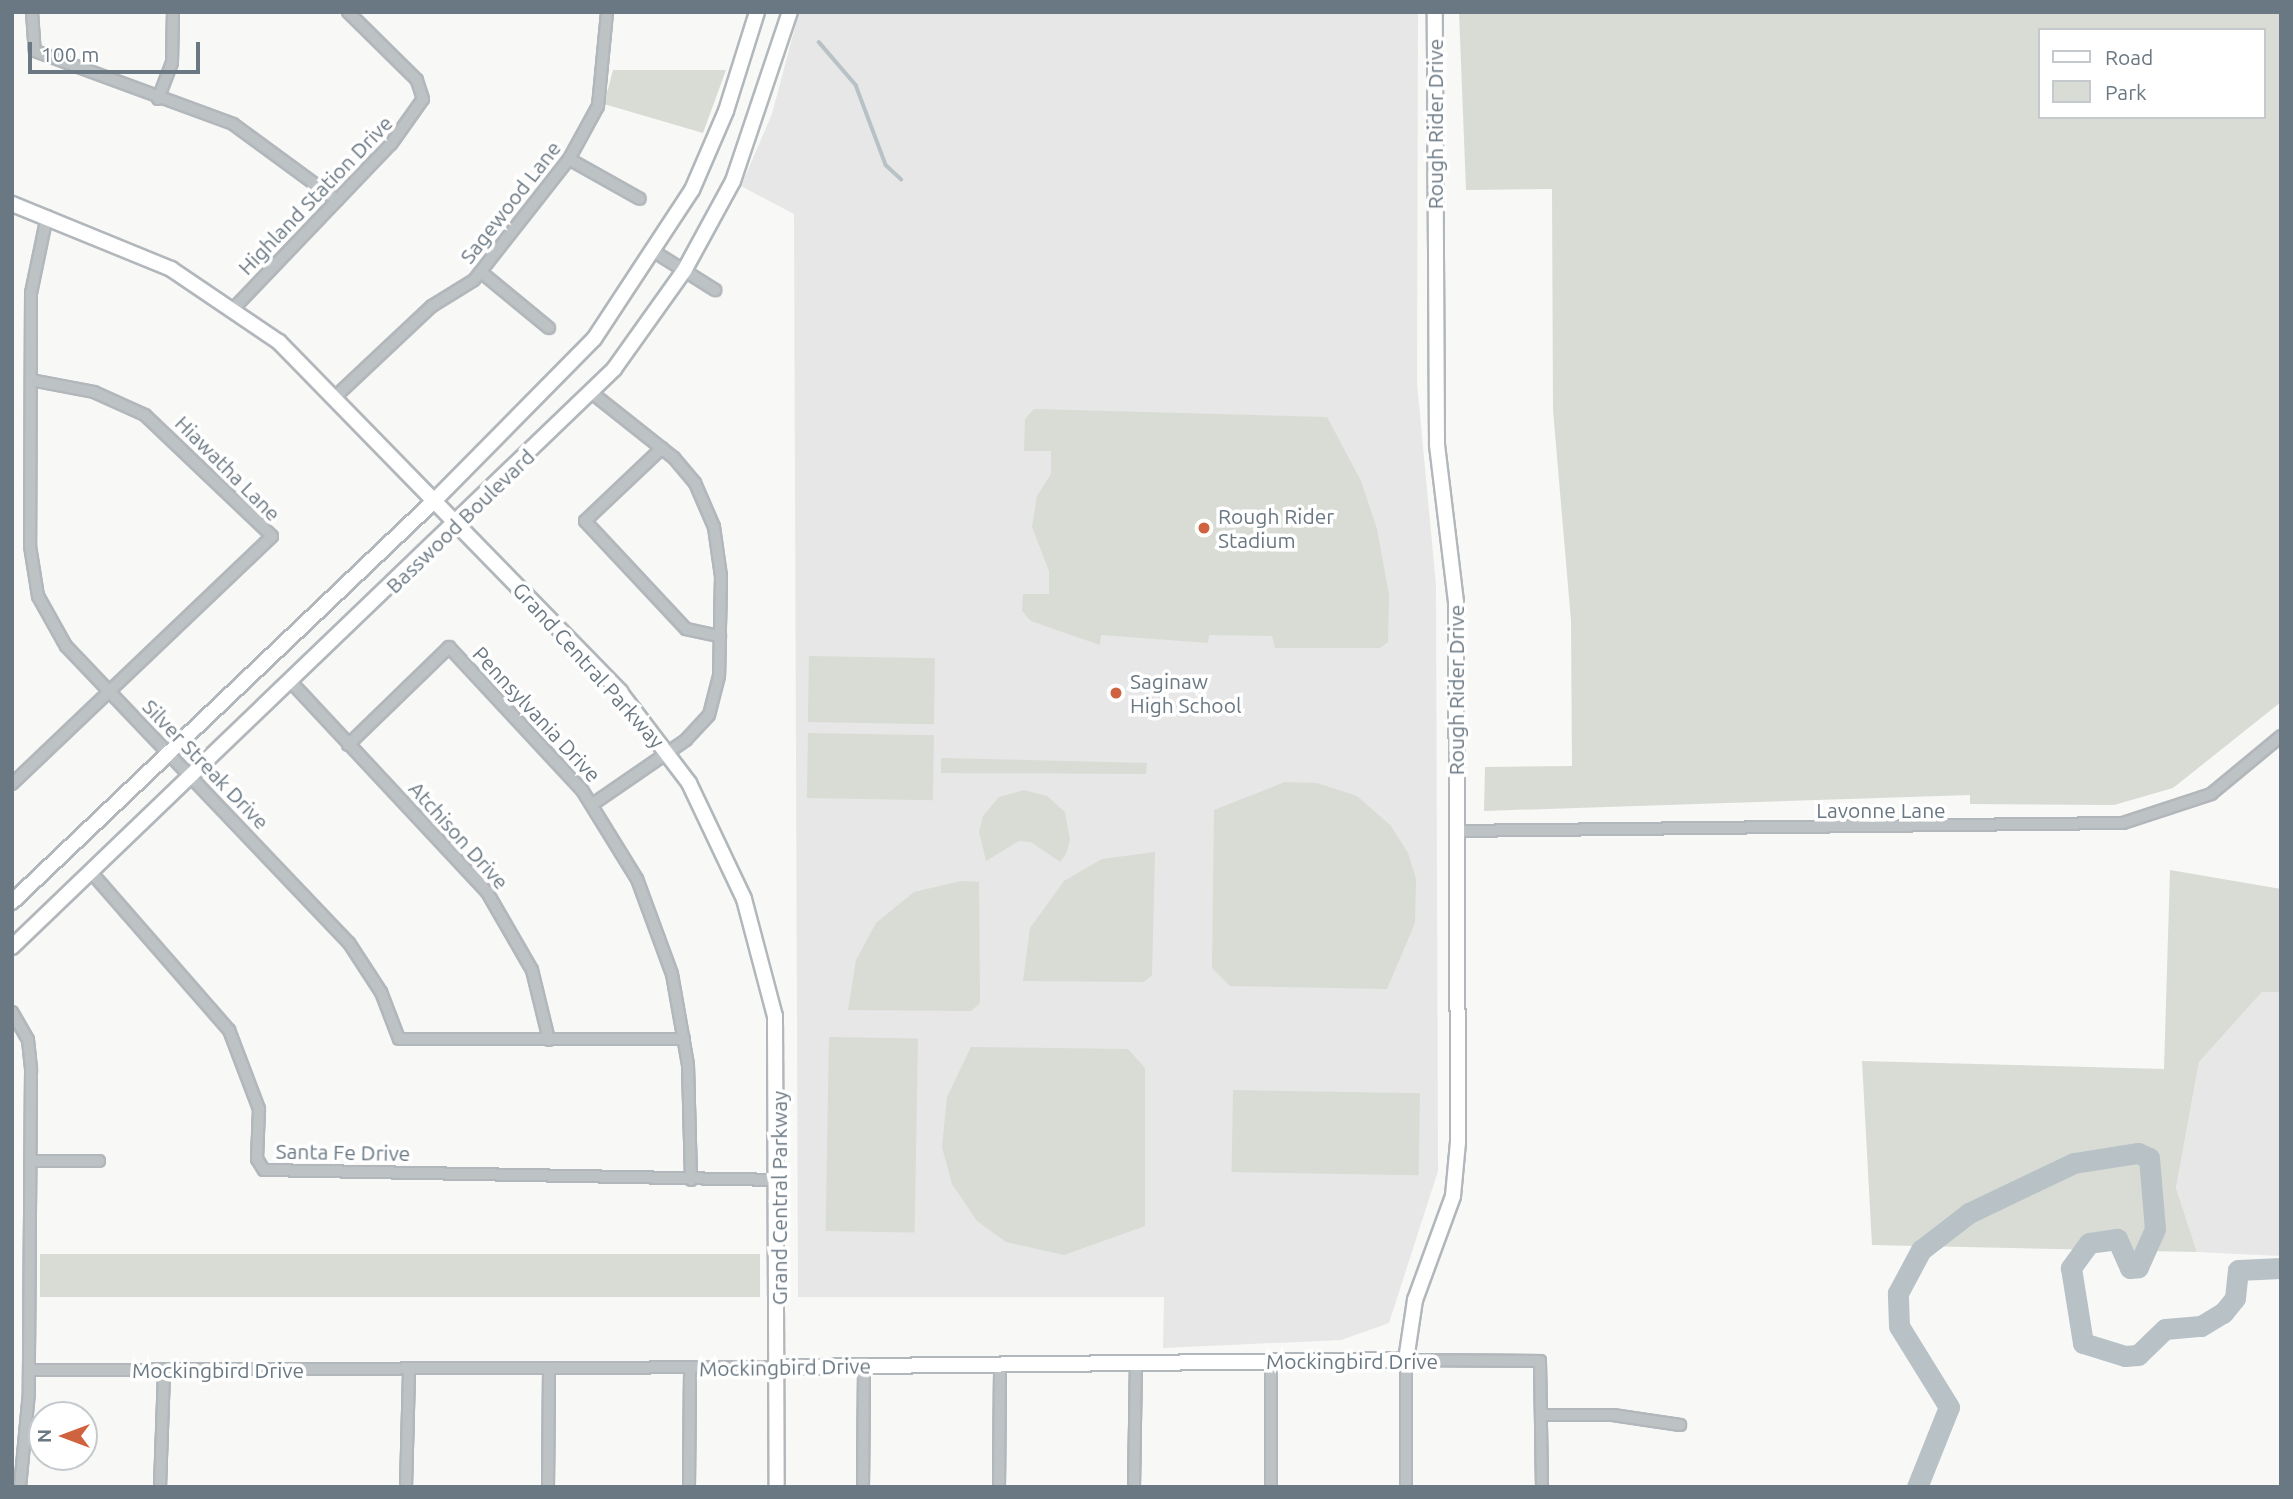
<!DOCTYPE html>
<html>
<head>
<meta charset="utf-8">
<style>
	body { margin:0 }
	#map { position:relative; width:2293px; height:1499px; overflow:hidden; background:#f8f8f6; font-family:Ubuntu,sans-serif }
	div>[style] { position:absolute }
	.built>* { inset:0; background:#e6e7e6 }
	.green>* { inset:0; background:#d8dcd5; transform-origin:0 0 }
	.stream>* { height:3.5px; margin:-1.75px; padding:0 1.75px; transform-origin:1.75px; border-radius:1.75px; background:#b8c2c6 }
	.river>* { height:21px; margin:-10.5px; padding:0 10.5px; transform-origin:10.5px; border-radius:10.5px; background:#b8c2c6 }
	.roads { filter:drop-shadow(2px 0 #b2b7bb) drop-shadow(-2px 0 #b2b7bb) drop-shadow(0 2px #b2b7bb) drop-shadow(0 -2px #b2b7bb) }
	.street>* { height:10px; margin:-5px; padding:0 5px; transform-origin:5px; border-radius:5px; background:#bdc2c5 }
	.secondary>* { height:14px; margin:-7px; padding:0 7px; transform-origin:7px; border-radius:7px; background:#fff }
	.dots>* { width:19px; height:19px; translate:-50% -50%; box-sizing:border-box; border:4px solid #fff; border-radius:50% }
	span { translate:-50% -50%; white-space:nowrap; text-align:center; line-height:1.15; -webkit-text-stroke:7px #fff; paint-order:stroke }
	.street-label { font-size:21px; color:#6a7883 }
	.poi-label { font-size:21px; color:#6a7883 }
	.left { translate:0 -50%; text-align:left }
	.frame { position:absolute; inset:0; border:14px solid #6a7883; pointer-events:none }
	.legend { position:absolute; left:2038px; top:28px; width:228px; height:91px; box-sizing:border-box; background:#fff; border:2px solid #c3c9cd; margin:0; padding:9px 12px; list-style:none; font-size:21px; color:#6a7883 }
	.legend li { display:flex; align-items:center; gap:14px; height:35px }
	.legend b { width:35px; border:2px solid #c3c9cd }
	.north { position:absolute; left:28px; top:1401px; width:70px; height:70px; box-sizing:border-box; background:#fff; border:2px solid #c3c9cd; border-radius:50%; rotate:270deg; font-size:19px; font-weight:700; line-height:28px; text-align:center; color:#6a7883 }
	.north::after { content:''; display:block; margin:auto; width:24px; height:32px; background:#cf623f; clip-path:polygon(50% 0,100% 100%,50% 72%,0 100%) }
	.scale { position:absolute; left:28px; top:42px; width:172px; height:32px; box-sizing:border-box; border:4px solid #6a7883; border-top:0; padding-left:9px; font-size:21px; line-height:24px; white-space:nowrap; color:#6a7883; -webkit-text-stroke:5px #fff; paint-order:stroke }
</style>
</head>
<body>
<div id="map">
	<div class="built">
		<div style="clip-path:polygon(799px 12px,1418px 12px,1417px 383px,1436px 585px,1438px 1171px,1389px 1323px,1341px 1340px,1163px 1348px,1164px 1297px,798px 1297px,794px 214px,741px 186px,772px 114px)"></div>
		<div style="clip-path:polygon(2262px 992px,2281px 992px,2281px 1256px,2197px 1252px,2176px 1188px,2199px 1062px)"></div>
	</div>
	<div class="green">
		<div style="clip-path:polygon(evenodd,1459px 12px,2281px 12px,2281px 702px,2173px 788px,2114px 805px,1970px 804px,1970px 795px,1484px 811px,1485px 767px,1572px 766px,1571px 621px,1553px 410px,1552px 189px,1466px 190px,1459px 12px,2039px 30px,2263px 30px,2263px 117px,2039px 117px,2039px 30px)"></div>
		<div style="clip-path:polygon(613px 70px,726px 70px,703px 133px,604px 104px)"></div>
		<div style="clip-path:polygon(1034px 409px,1327px 417px,1361px 481px,1377px 529px,1389px 595px,1388px 642px,1380px 648px,1275px 648px,1272px 636px,1209px 635px,1208px 643px,1101px 635px,1100px 645px,1031px 621px,1022px 611px,1023px 594px,1049px 594px,1049px 571px,1032px 527px,1037px 496px,1051px 474px,1051px 451px,1024px 451px,1025px 419px)"></div>
		<div style="left:809px;top:656px;width:126px;height:66px;rotate:1deg"></div>
		<div style="left:808px;top:733px;width:126px;height:65px;rotate:1deg"></div>
		<div style="clip-path:polygon(941px 758px,1147px 763px,1146px 774px,941px 773px)"></div>
		<div style="clip-path:polygon(1285px 782px,1317px 783px,1357px 796px,1391px 826px,1408px 853px,1416px 879px,1415px 923px,1387px 989px,1230px 986px,1212px 968px,1214px 810px)"></div>
		<div style="clip-path:polygon(1024px 790px,1047px 796px,1065px 812px,1070px 840px,1066px 854px,1060px 862px,1031px 842px,1019px 841px,986px 861px,979px 832px,983px 816px,999px 797px)"></div>
		<div style="clip-path:polygon(1155px 852px,1152px 975px,1144px 982px,1023px 981px,1030px 928px,1064px 881px,1102px 859px)"></div>
		<div style="clip-path:polygon(2170px 870px,2281px 889px,2281px 992px,2262px 992px,2199px 1062px,2176px 1188px,2197px 1252px,1872px 1245px,1862px 1061px,2164px 1069px)"></div>
		<div style="clip-path:polygon(961px 881px,979px 882px,980px 1003px,971px 1011px,848px 1010px,856px 960px,876px 923px,914px 892px)"></div>
		<div style="left:829px;top:1037px;width:89px;height:194px;rotate:1deg"></div>
		<div style="clip-path:polygon(971px 1047px,1128px 1049px,1145px 1068px,1145px 1226px,1064px 1255px,1006px 1242px,977px 1221px,952px 1184px,942px 1147px,947px 1097px)"></div>
		<div style="left:1233px;top:1090px;width:187px;height:82px;rotate:1deg"></div>
		<div style="left:760px;top:1254px;width:43px;height:720px;rotate:90deg"></div>
	</div>
	<div class="stream">
		<div style="left:819px;top:42px;width:57px;rotate:49.3deg"></div>
		<div style="left:856px;top:85px;width:85px;rotate:69.4deg"></div>
		<div style="left:886px;top:165px;width:21px;rotate:43deg"></div>
	</div>
	<div class="river">
		<div style="left:1917px;top:1487px;width:86px;rotate:-68.2deg"></div>
		<div style="left:1949px;top:1407px;width:95px;rotate:-121.7deg"></div>
		<div style="left:1899px;top:1326px;width:33px;rotate:-92deg"></div>
		<div style="left:1898px;top:1293px;width:49px;rotate:-61.9deg"></div>
		<div style="left:1921px;top:1250px;width:61px;rotate:-37.6deg"></div>
		<div style="left:1969px;top:1213px;width:116px;rotate:-25.5deg"></div>
		<div style="left:2074px;top:1163px;width:65px;rotate:-8.9deg"></div>
		<div style="left:2138px;top:1153px;width:12px;rotate:24deg"></div>
		<div style="left:2149px;top:1158px;width:71px;rotate:85.2deg"></div>
		<div style="left:2155px;top:1229px;width:42px;rotate:114.1deg"></div>
		<div style="left:2138px;top:1267px;width:8px;rotate:173deg"></div>
		<div style="left:2130px;top:1268px;width:32px;rotate:-114deg"></div>
		<div style="left:2117px;top:1239px;width:28px;rotate:172deg"></div>
		<div style="left:2089px;top:1243px;width:31px;rotate:126deg"></div>
		<div style="left:2071px;top:1268px;width:76px;rotate:80.9deg"></div>
		<div style="left:2083px;top:1343px;width:44px;rotate:17.2deg"></div>
		<div style="left:2125px;top:1356px;width:13px;rotate:-4deg"></div>
		<div style="left:2138px;top:1355px;width:37px;rotate:-44deg"></div>
		<div style="left:2165px;top:1329px;width:36px;rotate:-5deg"></div>
		<div style="left:2201px;top:1326px;width:26px;rotate:-31deg"></div>
		<div style="left:2223px;top:1313px;width:19px;rotate:-51deg"></div>
		<div style="left:2235px;top:1298px;width:28px;rotate:-84deg"></div>
		<div style="left:2238px;top:1270px;width:43px;rotate:-2.7deg"></div>
	</div>
	<div class="roads">
		<div class="street">
			<div style="left:32px;top:12px;width:39px;rotate:86deg"></div>
			<div style="left:35px;top:51px;width:211px;rotate:20.2deg"></div>
			<div style="left:233px;top:124px;width:129px;rotate:36.2deg"></div>
			<div style="left:158px;top:99px;width:39px;rotate:-69deg"></div>
			<div style="left:172px;top:63px;width:51px;rotate:-88.9deg"></div>
			<div style="left:569px;top:159px;width:81px;rotate:29.4deg"></div>
			<div style="left:47px;top:216px;width:79px;rotate:101.7deg"></div>
			<div style="left:31px;top:293px;width:253px;rotate:90.2deg"></div>
			<div style="left:30px;top:546px;width:51px;rotate:80.9deg"></div>
			<div style="left:38px;top:596px;width:57px;rotate:60.8deg"></div>
			<div style="left:66px;top:646px;width:410px;rotate:46.4deg"></div>
			<div style="left:349px;top:943px;width:59px;rotate:56.9deg"></div>
			<div style="left:381px;top:992px;width:50px;rotate:69deg"></div>
			<div style="left:399px;top:1039px;width:285px"></div>
			<div style="left:656px;top:253px;width:70px;rotate:32.1deg"></div>
			<div style="left:481px;top:272px;width:88px;rotate:39.5deg"></div>
			<div style="left:235px;top:307px;width:226px;rotate:-46.3deg"></div>
			<div style="left:391px;top:144px;width:55px;rotate:-54.6deg"></div>
			<div style="left:423px;top:99px;width:20px;rotate:-108deg"></div>
			<div style="left:417px;top:80px;width:97px;rotate:-135.4deg"></div>
			<div style="left:592px;top:393px;width:105px;rotate:38.4deg"></div>
			<div style="left:674px;top:458px;width:33px;rotate:50deg"></div>
			<div style="left:695px;top:483px;width:48px;rotate:66.6deg"></div>
			<div style="left:714px;top:527px;width:49px;rotate:81.9deg"></div>
			<div style="left:721px;top:576px;width:100px;rotate:91.1deg"></div>
			<div style="left:719px;top:676px;width:40px;rotate:104.4deg"></div>
			<div style="left:709px;top:715px;width:34px;rotate:133deg"></div>
			<div style="left:686px;top:740px;width:113px;rotate:145.5deg"></div>
			<div style="left:335px;top:397px;width:133px;rotate:-43.2deg"></div>
			<div style="left:432px;top:306px;width:49px;rotate:-31.8deg"></div>
			<div style="left:474px;top:280px;width:154px;rotate:-51.9deg"></div>
			<div style="left:569px;top:159px;width:60px;rotate:-61.3deg"></div>
			<div style="left:598px;top:106px;width:94px;rotate:-84.5deg"></div>
			<div style="left:662px;top:448px;width:106px;rotate:136.5deg"></div>
			<div style="left:585px;top:521px;width:148px;rotate:46.9deg"></div>
			<div style="left:686px;top:629px;width:35px;rotate:12deg"></div>
			<div style="left:292px;top:683px;width:286px;rotate:47deg"></div>
			<div style="left:487px;top:892px;width:90px;rotate:60deg"></div>
			<div style="left:532px;top:970px;width:72px;rotate:76.3deg"></div>
			<div style="left:348px;top:745px;width:141px;rotate:-44.1deg"></div>
			<div style="left:449px;top:647px;width:195px;rotate:47.1deg"></div>
			<div style="left:582px;top:790px;width:105px;rotate:58.3deg"></div>
			<div style="left:637px;top:879px;width:101px;rotate:69.8deg"></div>
			<div style="left:672px;top:974px;width:92px;rotate:80deg"></div>
			<div style="left:688px;top:1065px;width:115px;rotate:88.5deg"></div>
			<div style="left:12px;top:784px;width:359px;rotate:-43.6deg"></div>
			<div style="left:272px;top:536px;width:175px;rotate:-136.4deg"></div>
			<div style="left:145px;top:415px;width:56px;rotate:-155.7deg"></div>
			<div style="left:94px;top:392px;width:64px;rotate:-169.2deg"></div>
			<div style="left:1456px;top:831px;width:667px;rotate:-0.69deg"></div>
			<div style="left:2123px;top:823px;width:93px;rotate:-18.2deg"></div>
			<div style="left:2211px;top:794px;width:91px;rotate:-39.6deg"></div>
			<div style="left:91px;top:872px;width:210px;rotate:48.9deg"></div>
			<div style="left:229px;top:1030px;width:85px;rotate:69.2deg"></div>
			<div style="left:259px;top:1109px;width:50px;rotate:92.3deg"></div>
			<div style="left:257px;top:1159px;width:13px;rotate:58deg"></div>
			<div style="left:264px;top:1170px;width:515px;rotate:1.11deg"></div>
			<div style="left:12px;top:1012px;width:32px;rotate:60deg"></div>
			<div style="left:28px;top:1040px;width:31px;rotate:84deg"></div>
			<div style="left:31px;top:1071px;width:321px;rotate:90.4deg"></div>
			<div style="left:29px;top:1392px;width:95px;rotate:95.4deg"></div>
			<div style="left:30px;top:1161px;width:69px"></div>
			<div style="left:1271px;top:1361px;width:126px;rotate:90deg"></div>
			<div style="left:29px;top:1370px;width:749px;rotate:-0.23deg"></div>
			<div style="left:1542px;top:1415px;width:71px"></div>
			<div style="left:1613px;top:1415px;width:68px;rotate:8.5deg"></div>
			<div style="left:160px;top:1487px;width:117px;rotate:-88deg"></div>
			<div style="left:406px;top:1487px;width:117px;rotate:-88.5deg"></div>
			<div style="left:548px;top:1487px;width:117px;rotate:-89.5deg"></div>
			<div style="left:689px;top:1487px;width:118px;rotate:-89.5deg"></div>
			<div style="left:863px;top:1487px;width:122px;rotate:-89.5deg"></div>
			<div style="left:999px;top:1487px;width:122px;rotate:-89.5deg"></div>
			<div style="left:1134px;top:1487px;width:123px;rotate:-89.1deg"></div>
			<div style="left:1406px;top:1487px;width:127px;rotate:-90deg"></div>
			<div style="left:1406px;top:1360px;width:134px;rotate:0.4deg"></div>
			<div style="left:1540px;top:1361px;width:126px;rotate:89.1deg"></div>
		</div>
		<div class="secondary">
			<div style="left:12px;top:204px;width:172px;rotate:22.2deg"></div>
			<div style="left:171px;top:269px;width:130px;rotate:34.1deg"></div>
			<div style="left:279px;top:342px;width:489px;rotate:45.7deg"></div>
			<div style="left:620px;top:692px;width:114px;rotate:52.8deg"></div>
			<div style="left:689px;top:783px;width:128px;rotate:64.6deg"></div>
			<div style="left:744px;top:899px;width:121px;rotate:75.2deg"></div>
			<div style="left:775px;top:1016px;width:471px;rotate:89.8deg"></div>
			<div style="left:12px;top:902px;width:584px;rotate:-43.54deg"></div>
			<div style="left:435px;top:500px;width:226px;rotate:-45.4deg"></div>
			<div style="left:594px;top:339px;width:178px;rotate:-56.7deg"></div>
			<div style="left:692px;top:190px;width:86px;rotate:-66.7deg"></div>
			<div style="left:726px;top:111px;width:104px;rotate:-72.6deg"></div>
			<div style="left:12px;top:947px;width:835px;rotate:-43.83deg"></div>
			<div style="left:614px;top:369px;width:120px;rotate:-54.5deg"></div>
			<div style="left:684px;top:271px;width:102px;rotate:-61.4deg"></div>
			<div style="left:733px;top:181px;width:178px;rotate:-71.4deg"></div>
			<div style="left:778px;top:1367px;width:628px;rotate:-0.64deg"></div>
			<div style="left:1406px;top:1360px;width:61px;rotate:-81.5deg"></div>
			<div style="left:1415px;top:1300px;width:111px;rotate:-69.9deg"></div>
			<div style="left:1453px;top:1196px;width:54px;rotate:-84.7deg"></div>
			<div style="left:1458px;top:1142px;width:540px;rotate:-90.21deg"></div>
			<div style="left:1456px;top:602px;width:159px;rotate:-96.9deg"></div>
			<div style="left:1437px;top:444px;width:432px;rotate:-90.3deg"></div>
		</div>
	</div>
	<div class="dots">
		<div style="left:1204px;top:528px;background:#cf623f"></div>
		<div style="left:1116px;top:693px;background:#cf623f"></div>
	</div>
	<div class="street-label">
		<span style="left:1435px;top:124px;rotate:-90deg">Rough Rider Drive</span>
		<span style="left:315px;top:195px;rotate:-46deg">Highland Station Drive</span>
		<span style="left:510px;top:202px;rotate:-52deg">Sagewood Lane</span>
		<span style="left:228px;top:468px;rotate:45deg">Hiawatha Lane</span>
		<span style="left:460px;top:521px;rotate:-44deg">Basswood Boulevard</span>
		<span style="left:589px;top:665px;rotate:48deg">Grand Central Parkway</span>
		<span style="left:1456px;top:690px;rotate:-90deg">Rough Rider Drive</span>
		<span style="left:537px;top:714px;rotate:47deg">Pennsylvania Drive</span>
		<span style="left:206px;top:764px;rotate:46deg">Silver Streak Drive</span>
		<span style="left:1881px;top:810px">Lavonne Lane</span>
		<span style="left:459px;top:835px;rotate:48deg">Atchison Drive</span>
		<span style="left:343px;top:1152px;rotate:1deg">Santa Fe Drive</span>
		<span style="left:779px;top:1198px;rotate:-90deg">Grand Central Parkway</span>
		<span style="left:1352px;top:1361px">Mockingbird Drive</span>
		<span style="left:785px;top:1367px;rotate:-1deg">Mockingbird Drive</span>
		<span style="left:218px;top:1370px">Mockingbird Drive</span>
	</div>
	<div class="poi-label">
		<span class="left" style="left:1218px;top:528px">Rough Rider<br>Stadium</span>
		<span class="left" style="left:1130px;top:693px">Saginaw<br>High School</span>
	</div>
	<div class="frame"></div>
	<ul class="legend">
	<li><b style="height:9px;background:#fff"></b>Road</li>
	<li><b style="height:19px;background:#d8dcd5"></b>Park</li>
	</ul>
	<div class="north">N</div>
	<div class="scale">100 m</div>
</div>
</body>
</html>
